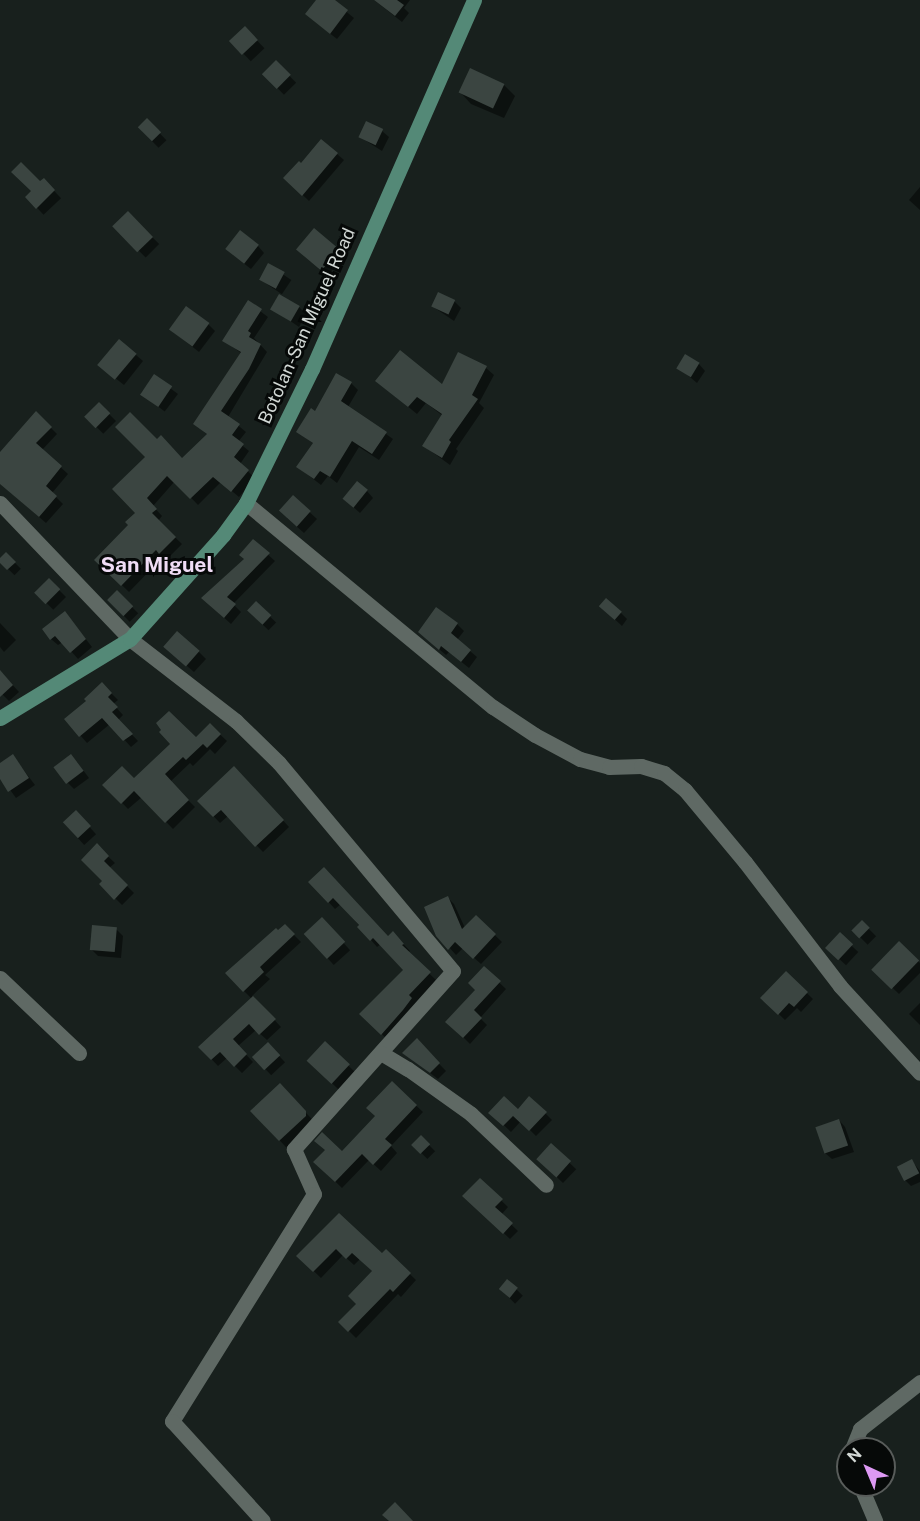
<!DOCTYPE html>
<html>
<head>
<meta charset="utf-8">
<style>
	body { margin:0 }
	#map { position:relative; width:920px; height:1521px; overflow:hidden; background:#18201d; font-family:"Public Sans",sans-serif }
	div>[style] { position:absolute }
	.shadow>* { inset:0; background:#0007; transform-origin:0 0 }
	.building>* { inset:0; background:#3b4541; transform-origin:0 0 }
	.street>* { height:15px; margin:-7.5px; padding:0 7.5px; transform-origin:7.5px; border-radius:7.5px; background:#5f6964 }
	.secondary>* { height:15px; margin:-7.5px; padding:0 7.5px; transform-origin:7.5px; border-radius:7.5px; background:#548977 }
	span { translate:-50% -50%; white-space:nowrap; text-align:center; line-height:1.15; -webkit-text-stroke:6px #060908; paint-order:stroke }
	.street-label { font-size:18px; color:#d2d8d5 }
	.quarter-label { font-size:21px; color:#f0ddf6; font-weight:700 }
	.north { position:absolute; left:836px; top:1437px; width:60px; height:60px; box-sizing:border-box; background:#060908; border:2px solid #585c5a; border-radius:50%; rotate:316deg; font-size:16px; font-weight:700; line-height:24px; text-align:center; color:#d2d8d5 }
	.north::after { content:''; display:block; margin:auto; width:21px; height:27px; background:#dd99f4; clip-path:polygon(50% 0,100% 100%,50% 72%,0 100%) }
</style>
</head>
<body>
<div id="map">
	<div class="shadow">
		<div style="clip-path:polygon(318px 0,332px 0,354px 18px,337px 39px,314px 21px)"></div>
		<div style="clip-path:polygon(374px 0,410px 0,404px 8px,409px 13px,402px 22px)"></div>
		<div style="left:245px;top:28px;width:28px;height:19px;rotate:46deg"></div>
		<div style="left:276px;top:62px;width:29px;height:17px;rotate:46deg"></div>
		<div style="clip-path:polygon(504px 85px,515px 96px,504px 118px,471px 104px,461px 93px)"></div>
		<div style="left:147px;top:120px;width:28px;height:11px;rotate:46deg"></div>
		<div style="clip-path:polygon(382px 131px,389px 137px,382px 151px,360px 137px)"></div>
		<div style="clip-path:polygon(337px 154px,344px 160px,309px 201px,285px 178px,301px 166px)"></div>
		<div style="left:44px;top:180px;width:25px;height:24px;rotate:47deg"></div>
		<div style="clip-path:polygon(920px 187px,920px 210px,909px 200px)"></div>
		<div style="left:128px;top:213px;width:44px;height:19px;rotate:45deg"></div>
		<div style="clip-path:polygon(258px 246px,264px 253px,251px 269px,233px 255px)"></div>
		<div style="clip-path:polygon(337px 250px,344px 257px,327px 276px,304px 256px)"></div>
		<div style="left:269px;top:265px;width:27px;height:17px;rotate:34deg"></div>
		<div style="clip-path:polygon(454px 301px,461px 308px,454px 321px,432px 306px)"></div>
		<div style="clip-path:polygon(248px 302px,268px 317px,254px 338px,267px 352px,228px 417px,246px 432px,238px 442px,249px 451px,240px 464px,255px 478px,239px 497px,221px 482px,198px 505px,175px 481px,153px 506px,162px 516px,158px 521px,182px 544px,167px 559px,164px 556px,129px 592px,96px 560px,130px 525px,137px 513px,148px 457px,157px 441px,183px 460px,208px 435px,195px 424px,242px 354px,224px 340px)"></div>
		<div style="clip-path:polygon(299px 307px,306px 314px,299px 327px,273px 309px)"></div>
		<div style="clip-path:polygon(208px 324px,215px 331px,199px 352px,171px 330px)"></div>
		<div style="clip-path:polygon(136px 355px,143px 361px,124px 385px,100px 366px)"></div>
		<div style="clip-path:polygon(699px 364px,705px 371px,697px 383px,678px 367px)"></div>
		<div style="clip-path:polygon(486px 368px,494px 375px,479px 403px,484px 408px,456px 449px,458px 451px,450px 465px,424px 446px,443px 416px,426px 403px,417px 414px,385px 388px,443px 386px)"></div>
		<div style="left:154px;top:376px;width:30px;height:22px;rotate:37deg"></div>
		<div style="clip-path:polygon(351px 383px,358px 390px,348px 407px,393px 439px,379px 460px,359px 447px,337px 483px,328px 476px,321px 485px,298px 467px,314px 444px,298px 432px,316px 413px)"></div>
		<div style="left:99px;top:404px;width:24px;height:18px;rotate:45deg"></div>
		<div style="clip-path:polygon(36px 413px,57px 434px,42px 450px,68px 474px,52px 493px,63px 504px,46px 523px,0 483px,0 454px)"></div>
		<div style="clip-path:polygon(367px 491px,373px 498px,360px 513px,351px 505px)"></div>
		<div style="clip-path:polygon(293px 497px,317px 519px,304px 533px,287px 518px)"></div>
		<div style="clip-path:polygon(253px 541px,275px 561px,233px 604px,241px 612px,231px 624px,210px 605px,246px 559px)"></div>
		<div style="left:6px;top:554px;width:21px;height:9px;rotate:45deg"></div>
		<div style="left:49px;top:580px;width:24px;height:18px;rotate:45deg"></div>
		<div style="left:117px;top:592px;width:30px;height:12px;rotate:45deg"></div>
		<div style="left:256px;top:603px;width:28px;height:11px;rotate:44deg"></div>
		<div style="clip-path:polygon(608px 613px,621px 613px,627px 619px,622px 626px)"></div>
		<div style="clip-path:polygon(71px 620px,92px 647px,78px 659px,63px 642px,58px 645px,51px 639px)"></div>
		<div style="clip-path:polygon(0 623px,16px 640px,4px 652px,0 647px)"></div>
		<div style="clip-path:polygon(457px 624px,464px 631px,457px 640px,477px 657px,469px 668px,449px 652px,446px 655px,427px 639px)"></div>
		<div style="clip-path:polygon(199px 652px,206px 659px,194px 672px,172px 653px)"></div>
		<div style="clip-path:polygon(0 671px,19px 692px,9px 701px,0 692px)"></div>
		<div style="clip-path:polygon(102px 684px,118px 700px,113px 704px,123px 715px,118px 720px,138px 741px,131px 747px,110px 724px,87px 743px,66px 719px,88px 701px)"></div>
		<div style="clip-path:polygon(210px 725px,227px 741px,215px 754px,210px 749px,193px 766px,190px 763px,170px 782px,195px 807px,173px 829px,142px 797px,128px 809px,105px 785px,134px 780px,196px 739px)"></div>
		<div style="clip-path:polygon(13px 756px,35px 785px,16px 798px,0 776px,0 764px)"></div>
		<div style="clip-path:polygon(77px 762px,89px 778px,74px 789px,68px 783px)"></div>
		<div style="clip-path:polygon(241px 774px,289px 827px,263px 852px,228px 816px,220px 823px,199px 801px)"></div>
		<div style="left:76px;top:812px;width:30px;height:16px;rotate:48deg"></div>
		<div style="clip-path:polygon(97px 846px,115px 863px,109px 868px,134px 893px,122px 905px,101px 884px,104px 881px)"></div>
		<div style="clip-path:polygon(324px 869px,388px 938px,393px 933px,410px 951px,408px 953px,436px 980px,388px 1040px,361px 1014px,405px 970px,381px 944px,377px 947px,371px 940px,341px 904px,335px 909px,310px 882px)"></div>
		<div style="clip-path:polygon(448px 898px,454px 904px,465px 928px,476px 917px,502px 942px,481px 964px,463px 948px,456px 955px,438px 935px)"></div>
		<div style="left:322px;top:919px;width:42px;height:22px;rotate:48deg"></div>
		<div style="left:862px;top:922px;width:20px;height:12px;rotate:45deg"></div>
		<div style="clip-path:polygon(285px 926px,301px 942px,265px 975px,270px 979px,252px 996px,281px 1027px,267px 1040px,256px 1030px,238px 1046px,253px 1062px,242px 1073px,227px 1058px,218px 1066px,200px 1047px,252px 999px,227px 974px)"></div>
		<div style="clip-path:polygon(116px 929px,123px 936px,121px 958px,98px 956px,91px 949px)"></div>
		<div style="left:840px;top:935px;width:25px;height:18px;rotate:43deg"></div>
		<div style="clip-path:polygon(899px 943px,920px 963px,920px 973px,899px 994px,873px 969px)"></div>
		<div style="clip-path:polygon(484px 968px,506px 989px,480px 1018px,487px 1025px,470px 1044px,448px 1022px,477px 990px)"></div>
		<div style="clip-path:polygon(786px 973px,813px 999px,801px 1012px,797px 1008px,785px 1020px,762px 998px)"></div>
		<div style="clip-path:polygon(920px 1003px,920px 1025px,909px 1014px)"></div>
		<div style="clip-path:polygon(417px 1041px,446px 1071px,438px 1079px,404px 1053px)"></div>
		<div style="left:325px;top:1043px;width:42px;height:24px;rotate:44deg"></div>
		<div style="left:268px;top:1044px;width:25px;height:19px;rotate:47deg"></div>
		<div style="clip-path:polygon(392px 1083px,423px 1112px,391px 1146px,397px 1153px,381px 1171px,369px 1160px,342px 1188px,315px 1162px,342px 1153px,376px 1117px)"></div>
		<div style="left:280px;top:1085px;width:50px;height:38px;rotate:47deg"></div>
		<div style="clip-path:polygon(530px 1098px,552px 1120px,536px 1136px,521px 1121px,511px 1132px,491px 1113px,518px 1111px)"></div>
		<div style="clip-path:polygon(839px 1120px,845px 1127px,854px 1152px,832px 1159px,825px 1153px)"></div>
		<div style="left:421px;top:1137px;width:20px;height:11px;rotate:45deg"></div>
		<div style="left:551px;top:1145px;width:35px;height:19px;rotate:44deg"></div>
		<div style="clip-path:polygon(912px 1161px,920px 1171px,920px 1182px,911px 1186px,904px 1179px)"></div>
		<div style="clip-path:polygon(480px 1180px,508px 1207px,501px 1215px,518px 1231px,510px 1239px,465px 1196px)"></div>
		<div style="clip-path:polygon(339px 1216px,382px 1255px,386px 1251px,416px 1280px,401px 1297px,398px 1294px,356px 1338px,340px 1322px,358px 1305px,373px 1272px,360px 1259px,354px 1265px,343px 1255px,321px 1278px,298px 1256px)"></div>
		<div style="left:508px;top:1281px;width:21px;height:11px;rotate:45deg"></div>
	</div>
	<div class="building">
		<div style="clip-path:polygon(316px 0,335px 0,348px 10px,330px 34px,305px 14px)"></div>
		<div style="clip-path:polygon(374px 0,397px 0,404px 5px,395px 16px)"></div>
		<div style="left:245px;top:26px;width:19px;height:22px;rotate:47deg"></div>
		<div style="left:276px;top:60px;width:21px;height:20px;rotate:45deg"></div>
		<div style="left:470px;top:68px;width:38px;height:27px;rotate:25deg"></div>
		<div style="left:147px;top:118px;width:20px;height:13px;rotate:45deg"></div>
		<div style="left:366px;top:121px;width:19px;height:18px;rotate:25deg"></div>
		<div style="clip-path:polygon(321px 139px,338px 153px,302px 196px,283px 178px,299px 161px,301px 163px)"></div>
		<div style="clip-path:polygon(21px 162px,40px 181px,44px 178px,55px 190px,36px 209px,25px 197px,31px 191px,11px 172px)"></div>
		<div style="left:128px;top:211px;width:36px;height:22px;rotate:46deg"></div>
		<div style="left:314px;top:228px;width:33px;height:28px;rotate:40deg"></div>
		<div style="left:240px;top:230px;width:24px;height:24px;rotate:38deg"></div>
		<div style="left:268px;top:263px;width:19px;height:19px;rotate:28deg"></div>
		<div style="left:438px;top:292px;width:19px;height:16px;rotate:25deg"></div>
		<div style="left:279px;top:294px;width:24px;height:18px;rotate:30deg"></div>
		<div style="clip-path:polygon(248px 300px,262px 309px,248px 331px,251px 333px,249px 337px,261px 344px,249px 369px,221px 411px,240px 424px,232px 435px,244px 444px,234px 457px,249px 470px,231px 492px,213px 477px,190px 499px,167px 476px,147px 498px,157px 509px,152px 513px,176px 537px,159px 554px,156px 550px,121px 586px,94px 560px,128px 525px,125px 522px,135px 513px,112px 489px,145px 457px,115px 427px,130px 412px,157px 439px,161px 435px,182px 458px,207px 434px,193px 424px,241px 352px,222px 341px)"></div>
		<div style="left:186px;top:306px;width:29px;height:29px;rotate:36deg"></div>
		<div style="left:119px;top:339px;width:23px;height:34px;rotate:40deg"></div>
		<div style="clip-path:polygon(400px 350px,442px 384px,458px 352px,487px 366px,472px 395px,478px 399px,449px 440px,451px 442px,442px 458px,422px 446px,442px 414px,417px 397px,408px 407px,375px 381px)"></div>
		<div style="left:685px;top:354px;width:17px;height:17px;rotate:31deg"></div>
		<div style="clip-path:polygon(336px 373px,352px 382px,341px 401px,387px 432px,372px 454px,352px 441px,330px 477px,320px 471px,314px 479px,296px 467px,313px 443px,296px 432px,311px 408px,315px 411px)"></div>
		<div style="left:154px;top:374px;width:22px;height:25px;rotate:34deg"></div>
		<div style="left:99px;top:402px;width:16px;height:21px;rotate:45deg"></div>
		<div style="clip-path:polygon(36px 411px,52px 427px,36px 443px,62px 466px,46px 486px,57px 496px,39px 517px,0 484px,0 452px)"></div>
		<div style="left:357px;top:481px;width:14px;height:23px;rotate:39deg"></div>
		<div style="left:293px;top:495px;width:24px;height:21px;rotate:42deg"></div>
		<div style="clip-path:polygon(253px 539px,270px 553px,227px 597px,236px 604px,224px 618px,201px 598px,244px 559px,239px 555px)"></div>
		<div style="clip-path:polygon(6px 552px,16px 562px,7px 570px,0 563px,0 558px)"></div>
		<div style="left:49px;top:578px;width:16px;height:21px;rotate:45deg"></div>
		<div style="left:117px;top:590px;width:23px;height:14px;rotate:45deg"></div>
		<div style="left:606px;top:598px;width:21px;height:11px;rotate:41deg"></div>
		<div style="left:256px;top:601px;width:21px;height:13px;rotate:43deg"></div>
		<div style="clip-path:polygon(436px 607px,458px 623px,451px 633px,471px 650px,461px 662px,441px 646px,439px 650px,418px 632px)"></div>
		<div style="clip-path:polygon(65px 611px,86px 639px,70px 653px,55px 636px,50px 640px,42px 629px)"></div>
		<div style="left:177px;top:631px;width:30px;height:21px;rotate:41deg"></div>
		<div style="clip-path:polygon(0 670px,13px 685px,0 697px)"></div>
		<div style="clip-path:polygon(102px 682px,112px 693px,108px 697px,118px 707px,112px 712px,133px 734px,123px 741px,102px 718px,79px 737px,64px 719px,86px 701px,84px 699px)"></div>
		<div style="clip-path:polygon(169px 711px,196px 737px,210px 723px,221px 734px,207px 748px,203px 744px,186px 760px,183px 757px,165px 774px,189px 800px,165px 823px,134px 791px,121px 804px,102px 785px,122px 766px,134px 778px,170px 744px,159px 732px,161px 730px,156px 723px)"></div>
		<div style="clip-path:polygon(13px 754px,29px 778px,8px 792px,0 779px,0 763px)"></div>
		<div style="left:71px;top:754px;width:21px;height:22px;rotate:53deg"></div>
		<div style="clip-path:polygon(234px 766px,284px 820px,255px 847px,221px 810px,213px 817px,197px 801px)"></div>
		<div style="left:76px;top:810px;width:22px;height:18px;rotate:47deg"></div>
		<div style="clip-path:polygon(97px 843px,109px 856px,104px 861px,128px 885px,114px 900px,99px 884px,102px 881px,81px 860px)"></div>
		<div style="clip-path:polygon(324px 867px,388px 936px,393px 931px,404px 944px,402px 945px,431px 972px,409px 995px,412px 998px,403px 1010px,381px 1035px,359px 1014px,403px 970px,373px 938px,370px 941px,357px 927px,359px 925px,333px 898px,328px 903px,308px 882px)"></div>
		<div style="clip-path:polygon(448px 896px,462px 929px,476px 915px,496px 934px,473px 959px,455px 942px,448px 950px,436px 936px,424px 907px)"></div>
		<div style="left:322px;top:917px;width:34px;height:25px;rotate:47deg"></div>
		<div style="left:862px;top:920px;width:11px;height:15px;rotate:45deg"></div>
		<div style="clip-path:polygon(285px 924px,295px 934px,260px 967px,264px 972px,243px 992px,225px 973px,276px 928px,278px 930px)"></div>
		<div style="left:92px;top:925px;width:25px;height:25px;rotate:5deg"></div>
		<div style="left:840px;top:932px;width:18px;height:22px;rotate:43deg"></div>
		<div style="left:899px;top:941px;width:28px;height:40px;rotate:44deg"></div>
		<div style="clip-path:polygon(484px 966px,501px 981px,474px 1010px,482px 1018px,463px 1038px,445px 1022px,475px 990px,468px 983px)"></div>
		<div style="clip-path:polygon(786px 971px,808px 992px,794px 1007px,789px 1003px,778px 1015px,760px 998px)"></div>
		<div style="clip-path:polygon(253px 996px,276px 1019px,259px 1035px,249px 1024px,233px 1039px,247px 1054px,234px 1067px,220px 1052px,211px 1060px,198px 1047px)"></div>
		<div style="clip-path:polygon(417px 1038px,440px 1063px,430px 1073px,402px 1053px)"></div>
		<div style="left:325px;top:1041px;width:34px;height:27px;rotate:43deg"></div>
		<div style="left:268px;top:1042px;width:18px;height:22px;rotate:47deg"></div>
		<div style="clip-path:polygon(392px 1081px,417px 1105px,385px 1139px,392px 1145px,373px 1165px,362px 1154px,335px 1182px,313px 1162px,325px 1150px,314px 1141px,322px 1132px,342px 1151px,375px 1116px,366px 1108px)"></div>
		<div style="clip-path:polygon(280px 1083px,306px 1111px,306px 1116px,279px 1141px,250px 1111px)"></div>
		<div style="clip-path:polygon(504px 1096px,518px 1109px,529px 1096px,547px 1112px,529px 1131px,513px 1116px,503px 1126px,488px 1113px)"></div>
		<div style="left:839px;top:1119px;width:28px;height:25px;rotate:71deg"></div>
		<div style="left:421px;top:1135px;width:13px;height:14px;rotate:45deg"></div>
		<div style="left:551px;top:1143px;width:27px;height:22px;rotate:42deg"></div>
		<div style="left:912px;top:1159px;width:16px;height:17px;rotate:63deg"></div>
		<div style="clip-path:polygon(480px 1178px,503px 1199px,495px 1207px,513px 1223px,503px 1234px,462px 1196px)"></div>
		<div style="clip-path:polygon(339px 1213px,382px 1253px,386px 1249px,411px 1273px,393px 1292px,390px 1289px,348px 1332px,338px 1322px,356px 1304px,348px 1296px,372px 1271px,352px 1253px,346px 1259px,336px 1249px,313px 1272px,296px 1256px)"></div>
		<div style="left:507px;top:1279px;width:14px;height:13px;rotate:39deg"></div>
		<div style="clip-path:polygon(395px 1502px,413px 1521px,389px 1521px,382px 1515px)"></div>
	</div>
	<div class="street">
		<div style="left:0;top:503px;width:188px;rotate:46.3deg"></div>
		<div style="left:130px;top:639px;width:134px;rotate:37.7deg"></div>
		<div style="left:236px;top:721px;width:60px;rotate:44.3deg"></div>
		<div style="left:279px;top:763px;width:271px;rotate:50.1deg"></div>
		<div style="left:453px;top:971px;width:239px;rotate:131.8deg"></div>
		<div style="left:294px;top:1149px;width:49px;rotate:66deg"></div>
		<div style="left:314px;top:1194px;width:268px;rotate:122deg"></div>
		<div style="left:172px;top:1421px;width:135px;rotate:47.7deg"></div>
		<div style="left:246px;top:503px;width:320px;rotate:39.6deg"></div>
		<div style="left:493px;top:707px;width:50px;rotate:33.7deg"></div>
		<div style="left:535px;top:735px;width:51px;rotate:28.1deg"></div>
		<div style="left:580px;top:759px;width:30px;rotate:15deg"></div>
		<div style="left:609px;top:767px;width:32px;rotate:-2deg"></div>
		<div style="left:641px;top:766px;width:24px;rotate:17deg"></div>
		<div style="left:664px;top:773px;width:27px;rotate:39deg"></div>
		<div style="left:685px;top:790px;width:94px;rotate:50.2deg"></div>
		<div style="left:745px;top:862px;width:156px;rotate:52.5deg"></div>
		<div style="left:840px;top:986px;width:118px;rotate:47.4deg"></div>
		<div style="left:0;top:978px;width:109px;rotate:43.5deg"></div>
		<div style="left:381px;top:1053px;width:31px;rotate:31deg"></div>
		<div style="left:408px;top:1069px;width:77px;rotate:35.5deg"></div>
		<div style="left:471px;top:1114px;width:103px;rotate:43.4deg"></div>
		<div style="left:852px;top:1449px;width:22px;rotate:-68deg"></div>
		<div style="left:860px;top:1429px;width:76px;rotate:-38.1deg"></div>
		<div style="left:860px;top:1485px;width:39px;rotate:67deg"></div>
	</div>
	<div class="secondary">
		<div style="left:0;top:718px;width:152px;rotate:-31.3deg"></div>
		<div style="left:130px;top:639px;width:140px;rotate:-48.2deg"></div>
		<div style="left:223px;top:535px;width:39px;rotate:-54deg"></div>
		<div style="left:246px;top:503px;width:149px;rotate:-63.8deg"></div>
		<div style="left:312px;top:369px;width:403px;rotate:-66.3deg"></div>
	</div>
	<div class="street-label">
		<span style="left:307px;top:326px;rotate:-66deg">Botolan-San Miguel Road</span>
	</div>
	<div class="quarter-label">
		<span style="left:157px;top:565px">San Miguel</span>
	</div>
	<div class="north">N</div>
</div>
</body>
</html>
